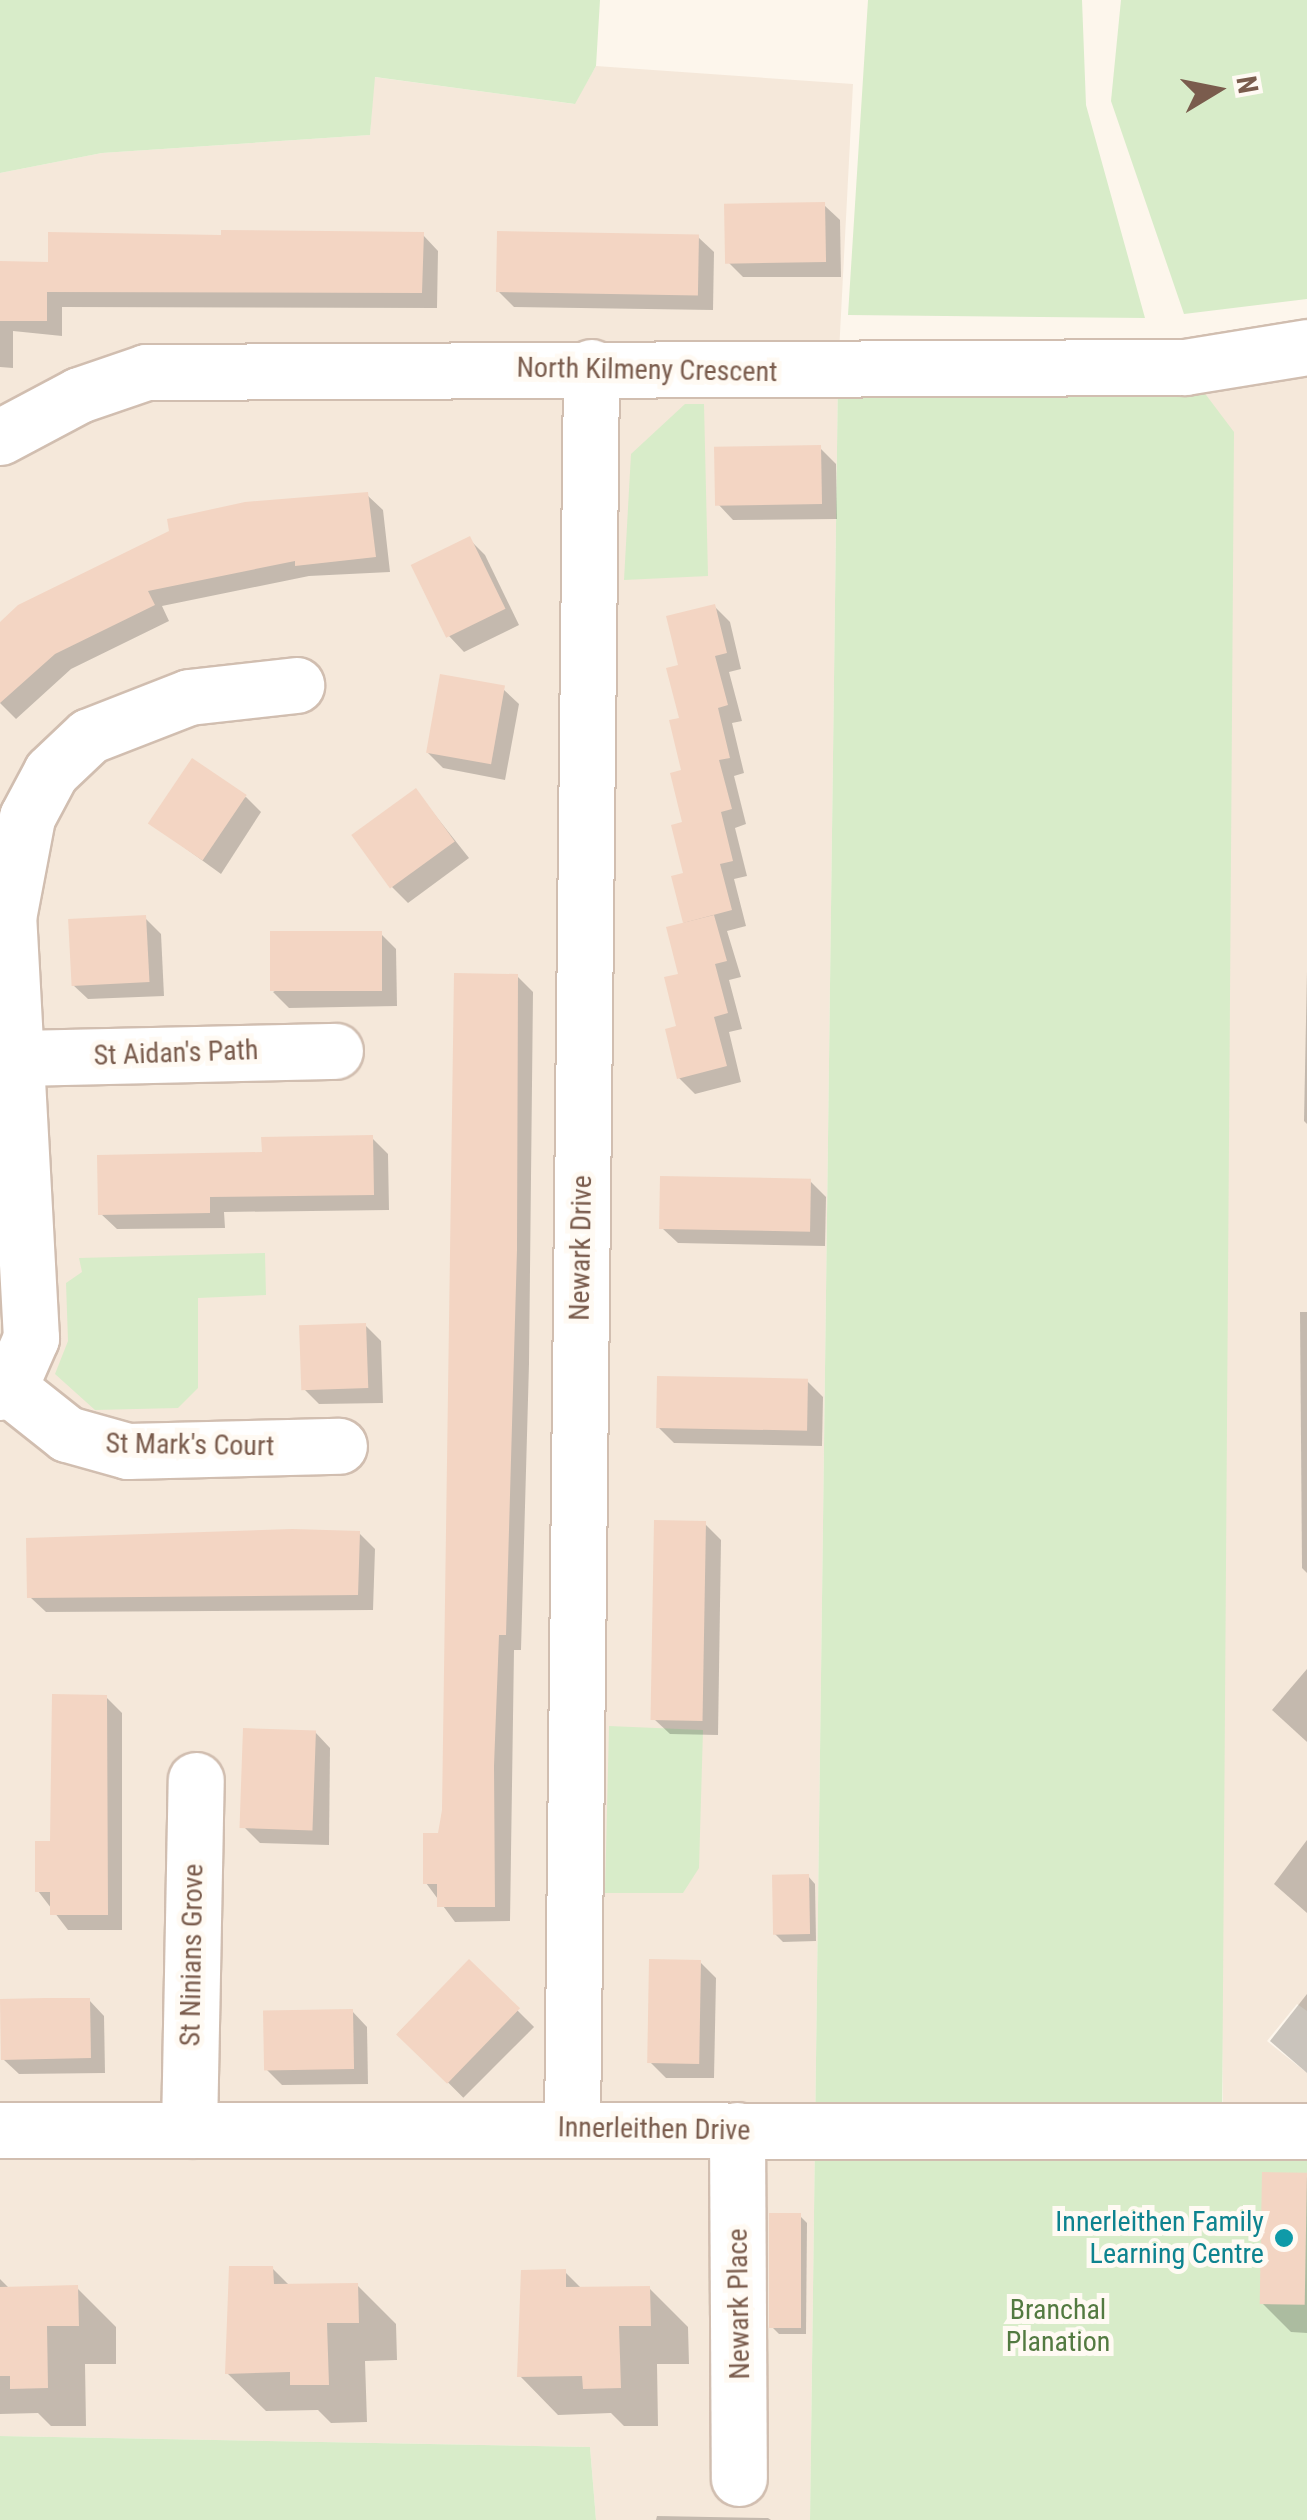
<!DOCTYPE html>
<html>
<head>
<meta charset="utf-8">
<style>
	body { margin:0 }
	#map { position:relative; width:1307px; height:2520px; overflow:hidden; background:#fdf6ec; font-family:"Roboto Condensed",sans-serif }
	div>[style] { position:absolute }
	.residential>* { inset:0; background:#f5e8da }
	.green>* { inset:0; background:#d8ecc9 }
	.shadow>* { inset:0; background:#0003; transform-origin:0 0 }
	.building>* { inset:0; background:#f3d5c3; transform-origin:0 0 }
	.roads { filter:drop-shadow(2px 0 #d1beb0) drop-shadow(-2px 0 #d1beb0) drop-shadow(0 2px #d1beb0) drop-shadow(0 -2px #d1beb0) }
	.minor>* { height:55px; margin:-27.5px; padding:0 27.5px; transform-origin:27.5px; border-radius:27.5px; background:#fff }
	.dots>* { width:28px; height:28px; translate:-50% -50%; box-sizing:border-box; border:5px solid #fffaf3; border-radius:50% }
	span { translate:-50% -50%; white-space:nowrap; text-align:center; line-height:1.15; -webkit-text-stroke:10px #fffaf3; paint-order:stroke }
	.street-label { font-size:28px; color:#7a5c4d }
	.culture-label { font-size:28px; color:#0d838f }
	.right { translate:-100% -50%; text-align:right }
	.park-label { font-size:28px; color:#537a41 }
	.north { position:absolute; left:1167px; top:40px; width:100px; height:100px; -webkit-text-stroke:8px #fffaf3; paint-order:stroke; rotate:80deg; font-size:28px; font-weight:700; line-height:40px; text-align:center; color:#7a5c4d }
	.north::after { content:''; display:block; margin:auto; width:35px; height:45px; background:#7a5c4d; clip-path:polygon(50% 0,100% 100%,50% 72%,0 100%) }
</style>
</head>
<body>
<div id="map">
	<div class="residential">
		<div style="clip-path:polygon(596px 66px,853px 84px,838px 372px,810px 2520px,596px 2520px,590px 2447px,0 2436px,0 173px,102px 153px,370px 135px,374px 77px,574px 104px)"></div>
		<div style="clip-path:polygon(1307px 377px,1307px 2011px,1297px 2004px,1267px 2041px,1307px 2073px,1307px 2106px,1223px 2106px,1203px 391px)"></div>
	</div>
	<div class="green">
		<div style="clip-path:polygon(0 0,600px 0,596px 66px,575px 104px,375px 77px,370px 135px,102px 153px,0 173px)"></div>
		<div style="clip-path:polygon(868px 0,1082px 0,1086px 105px,1145px 318px,848px 315px)"></div>
		<div style="clip-path:polygon(1121px 0,1307px 0,1307px 299px,1184px 314px,1111px 101px)"></div>
		<div style="clip-path:polygon(1185px 367px,1234px 432px,1222px 2132px,1276px 2159px,1307px 2159px,1307px 2520px,810px 2520px,838px 372px)"></div>
		<div style="clip-path:polygon(685px 404px,704px 404px,708px 576px,624px 580px,631px 454px)"></div>
		<div style="clip-path:polygon(265px 1253px,266px 1295px,198px 1298px,198px 1388px,178px 1408px,95px 1410px,55px 1374px,68px 1341px,66px 1283px,82px 1272px,79px 1258px)"></div>
		<div style="clip-path:polygon(609px 1726px,703px 1730px,699px 1868px,683px 1893px,605px 1893px)"></div>
		<div style="clip-path:polygon(0 2436px,590px 2447px,596px 2520px,0 2520px)"></div>
	</div>
	<div class="shadow">
		<div style="clip-path:polygon(824px 205px,840px 220px,841px 277px,743px 277px,727px 261px)"></div>
		<div style="clip-path:polygon(51px 235px,423px 235px,438px 251px,437px 308px,62px 307px,62px 336px,13px 331px,13px 368px,0 367px,0 298px,50px 264px)"></div>
		<div style="clip-path:polygon(698px 237px,714px 252px,713px 310px,514px 307px,498px 291px)"></div>
		<div style="clip-path:polygon(820px 448px,836px 464px,837px 519px,733px 520px,718px 504px)"></div>
		<div style="clip-path:polygon(367px 495px,383px 510px,390px 572px,309px 576px,162px 606px,169px 621px,71px 669px,16px 719px,0 703px,0 625px)"></div>
		<div style="clip-path:polygon(469px 539px,485px 555px,519px 625px,464px 652px,449px 636px)"></div>
		<div style="clip-path:polygon(714px 606px,730px 622px,741px 669px,729px 672px,742px 721px,732px 723px,744px 773px,734px 776px,746px 824px,735px 828px,747px 876px,734px 879px,746px 926px,727px 931px,741px 977px,729px 980px,742px 1029px,729px 1032px,741px 1082px,695px 1094px,679px 1078px,686px 875px,681px 667px)"></div>
		<div style="clip-path:polygon(503px 689px,519px 704px,505px 780px,443px 768px,427px 752px)"></div>
		<div style="clip-path:polygon(416px 791px,469px 858px,408px 903px,392px 887px)"></div>
		<div style="clip-path:polygon(246px 797px,261px 812px,221px 874px,152px 824px)"></div>
		<div style="clip-path:polygon(145px 918px,161px 934px,164px 996px,88px 999px,72px 984px)"></div>
		<div style="clip-path:polygon(380px 933px,396px 949px,397px 1006px,289px 1008px,273px 992px)"></div>
		<div style="clip-path:polygon(1307px 971px,1307px 1124px,1304px 1121px)"></div>
		<div style="clip-path:polygon(517px 976px,533px 992px,529px 1364px,521px 1650px,514px 1650px,510px 1921px,455px 1922px,426px 1883px,440px 1836px)"></div>
		<div style="clip-path:polygon(372px 1138px,388px 1154px,389px 1210px,224px 1212px,225px 1228px,117px 1229px,101px 1214px,264px 1154px)"></div>
		<div style="clip-path:polygon(810px 1181px,826px 1197px,825px 1246px,678px 1243px,662px 1228px)"></div>
		<div style="clip-path:polygon(1300px 1312px,1307px 1312px,1307px 1573px,1302px 1568px)"></div>
		<div style="clip-path:polygon(365px 1325px,381px 1341px,383px 1403px,319px 1404px,303px 1388px)"></div>
		<div style="clip-path:polygon(807px 1381px,823px 1397px,822px 1446px,674px 1443px,658px 1427px)"></div>
		<div style="clip-path:polygon(705px 1524px,721px 1540px,718px 1735px,670px 1734px,654px 1719px)"></div>
		<div style="clip-path:polygon(359px 1533px,375px 1549px,373px 1610px,46px 1612px,30px 1597px)"></div>
		<div style="clip-path:polygon(1307px 1669px,1307px 1742px,1272px 1710px)"></div>
		<div style="clip-path:polygon(106px 1697px,122px 1713px,122px 1930px,68px 1930px,38px 1891px)"></div>
		<div style="clip-path:polygon(315px 1732px,330px 1748px,329px 1845px,260px 1843px,244px 1827px)"></div>
		<div style="clip-path:polygon(1307px 1840px,1307px 1913px,1274px 1884px)"></div>
		<div style="clip-path:polygon(808px 1876px,815px 1884px,816px 1941px,783px 1942px,775px 1934px)"></div>
		<div style="left:469px;top:1962px;width:92px;height:100px;rotate:45deg"></div>
		<div style="clip-path:polygon(700px 1962px,716px 1978px,714px 2078px,666px 2078px,650px 2062px)"></div>
		<div style="clip-path:polygon(1307px 1994px,1307px 2073px,1270px 2041px)"></div>
		<div style="clip-path:polygon(89px 2000px,104px 2016px,105px 2073px,19px 2074px,3px 2059px)"></div>
		<div style="clip-path:polygon(352px 2011px,367px 2027px,368px 2084px,282px 2085px,266px 2069px)"></div>
		<div style="clip-path:polygon(1307px 2176px,1307px 2333px,1291px 2332px,1262px 2303px)"></div>
		<div style="clip-path:polygon(800px 2216px,807px 2223px,806px 2334px,779px 2334px,772px 2327px)"></div>
		<div style="clip-path:polygon(272px 2268px,290px 2286px,357px 2285px,396px 2324px,397px 2360px,365px 2361px,367px 2422px,331px 2423px,318px 2410px,266px 2411px,227px 2373px)"></div>
		<div style="clip-path:polygon(564px 2271px,582px 2289px,649px 2288px,688px 2327px,689px 2364px,657px 2364px,658px 2426px,624px 2426px,611px 2413px,558px 2415px,520px 2376px)"></div>
		<div style="clip-path:polygon(0 2279px,10px 2289px,77px 2288px,116px 2327px,116px 2364px,85px 2364px,86px 2426px,51px 2426px,38px 2413px,0 2414px)"></div>
		<div style="clip-path:polygon(657px 2516px,768px 2518px,771px 2520px,656px 2520px)"></div>
	</div>
	<div class="building">
		<div style="left:825px;top:202px;width:60px;height:101px;rotate:89deg"></div>
		<div style="clip-path:polygon(221px 230px,424px 232px,422px 293px,47px 292px,47px 321px,0 321px,0 261px,48px 262px,48px 232px,221px 235px)"></div>
		<div style="left:497px;top:231px;width:202px;height:61px;rotate:1deg"></div>
		<div style="left:821px;top:445px;width:59px;height:107px;rotate:89deg"></div>
		<div style="clip-path:polygon(368px 492px,376px 557px,295px 566px,295px 561px,148px 591px,155px 605px,55px 654px,0 703px,0 622px,18px 605px,169px 531px,167px 519px,245px 502px)"></div>
		<div style="left:470px;top:536px;width:81px;height:66px;rotate:64deg"></div>
		<div style="clip-path:polygon(715px 604px,727px 653px,715px 656px,728px 705px,718px 708px,730px 758px,719px 760px,732px 809px,721px 812px,733px 861px,720px 864px,732px 910px,683px 923px,671px 876px,683px 873px,671px 825px,682px 822px,670px 773px,681px 770px,669px 720px,679px 718px,666px 668px,678px 665px,666px 616px)"></div>
		<div style="left:440px;top:674px;width:66px;height:80px;rotate:10deg"></div>
		<div style="left:192px;top:758px;width:66px;height:79px;rotate:34deg"></div>
		<div style="left:416px;top:788px;width:66px;height:80px;rotate:54deg"></div>
		<div style="left:146px;top:915px;width:67px;height:78px;rotate:87deg"></div>
		<div style="clip-path:polygon(714px 915px,727px 961px,715px 964px,728px 1013px,714px 1017px,727px 1066px,677px 1079px,665px 1029px,676px 1026px,664px 977px,678px 974px,666px 927px)"></div>
		<div style="left:382px;top:931px;width:60px;height:112px;rotate:90deg"></div>
		<div style="clip-path:polygon(454px 973px,518px 974px,517px 1250px,506px 1635px,499px 1635px,494px 1766px,495px 1907px,437px 1907px,437px 1884px,423px 1884px,423px 1833px,438px 1833px,442px 1810px)"></div>
		<div style="clip-path:polygon(373px 1135px,374px 1195px,210px 1197px,210px 1213px,98px 1215px,97px 1155px,262px 1152px,261px 1137px)"></div>
		<div style="left:660px;top:1176px;width:151px;height:53px;rotate:1deg"></div>
		<div style="left:366px;top:1323px;width:65px;height:67px;rotate:88deg"></div>
		<div style="left:657px;top:1376px;width:151px;height:52px;rotate:1deg"></div>
		<div style="left:654px;top:1520px;width:52px;height:200px;rotate:1deg"></div>
		<div style="clip-path:polygon(292px 1529px,360px 1531px,358px 1595px,27px 1598px,26px 1538px)"></div>
		<div style="clip-path:polygon(52px 1694px,107px 1695px,108px 1915px,50px 1915px,50px 1892px,35px 1892px,35px 1841px,50px 1841px)"></div>
		<div style="left:243px;top:1728px;width:73px;height:100px;rotate:2deg"></div>
		<div style="left:809px;top:1874px;width:60px;height:37px;rotate:89deg"></div>
		<div style="left:469px;top:1959px;width:71px;height:105px;rotate:44deg"></div>
		<div style="left:649px;top:1959px;width:52px;height:104px;rotate:1deg"></div>
		<div style="clip-path:polygon(45px 1998px,90px 1998px,91px 2058px,1px 2060px,0 1999px)"></div>
		<div style="left:353px;top:2009px;width:60px;height:90px;rotate:89deg"></div>
		<div style="left:1262px;top:2172px;width:45px;height:132px;rotate:1deg"></div>
		<div style="left:769px;top:2213px;width:32px;height:115px"></div>
		<div style="clip-path:polygon(229px 2266px,273px 2266px,274px 2284px,358px 2283px,359px 2323px,327px 2323px,329px 2385px,290px 2385px,290px 2372px,225px 2374px)"></div>
		<div style="clip-path:polygon(566px 2269px,566px 2287px,650px 2286px,651px 2326px,619px 2326px,621px 2388px,583px 2389px,582px 2376px,517px 2377px,521px 2270px)"></div>
		<div style="clip-path:polygon(78px 2285px,79px 2326px,47px 2326px,48px 2388px,10px 2389px,10px 2376px,0 2376px,0 2287px)"></div>
	</div>
	<div class="roads">
		<div class="minor">
			<div style="left:0;top:437px;width:89px;rotate:-28deg"></div>
			<div style="left:79px;top:395px;width:71px;rotate:-18.9deg"></div>
			<div style="left:146px;top:372px;width:1039px;rotate:-0.28deg"></div>
			<div style="left:1185px;top:367px;width:124px;rotate:-9.3deg"></div>
			<div style="left:18px;top:1058px;width:317px;rotate:-1.3deg"></div>
			<div style="left:9px;top:1388px;width:55px;rotate:-66.3deg"></div>
			<div style="left:31px;top:1338px;width:421px;rotate:-93.1deg"></div>
			<div style="left:8px;top:918px;width:103px;rotate:-79.3deg"></div>
			<div style="left:27px;top:817px;width:51px;rotate:-61.9deg"></div>
			<div style="left:51px;top:772px;width:52px;rotate:-43.5deg"></div>
			<div style="left:89px;top:736px;width:107px;rotate:-21.3deg"></div>
			<div style="left:189px;top:697px;width:108px;rotate:-6.4deg"></div>
			<div style="left:0;top:1392px;width:10px;rotate:-24deg"></div>
			<div style="left:9px;top:1388px;width:74px;rotate:38.4deg"></div>
			<div style="left:67px;top:1434px;width:63px;rotate:15.6deg"></div>
			<div style="left:128px;top:1451px;width:211px;rotate:-1.4deg"></div>
			<div style="left:572px;top:2128px;width:1761px;rotate:-89.38deg"></div>
			<div style="left:0;top:2130px;width:1307px;rotate:0.04deg"></div>
			<div style="left:189px;top:2130px;width:350px;rotate:-88.9deg"></div>
			<div style="left:737px;top:2130px;width:348px;rotate:89.7deg"></div>
		</div>
	</div>
	<div class="dots">
		<div style="left:1284px;top:2238px;background:#0f9aa8"></div>
	</div>
	<div class="street-label">
		<span style="left:647px;top:370px;rotate:1deg">North Kilmeny Crescent</span>
		<span style="left:176px;top:1053px;rotate:-2deg">St Aidan's Path</span>
		<span style="left:581px;top:1248px;rotate:-89deg">Newark Drive</span>
		<span style="left:190px;top:1445px;rotate:1deg">St Mark's Court</span>
		<span style="left:192px;top:1955px;rotate:-89deg">St Ninians Grove</span>
		<span style="left:654px;top:2129px;rotate:1deg">Innerleithen Drive</span>
		<span style="left:739px;top:2304px;rotate:-91deg">Newark Place</span>
	</div>
	<div class="culture-label">
		<span class="right" style="left:1264px;top:2238px">Innerleithen Family<br>Learning Centre</span>
	</div>
	<div class="park-label">
		<span style="left:1058px;top:2326px">Branchal<br>Planation</span>
	</div>
	<div class="north">N</div>
</div>
</body>
</html>
